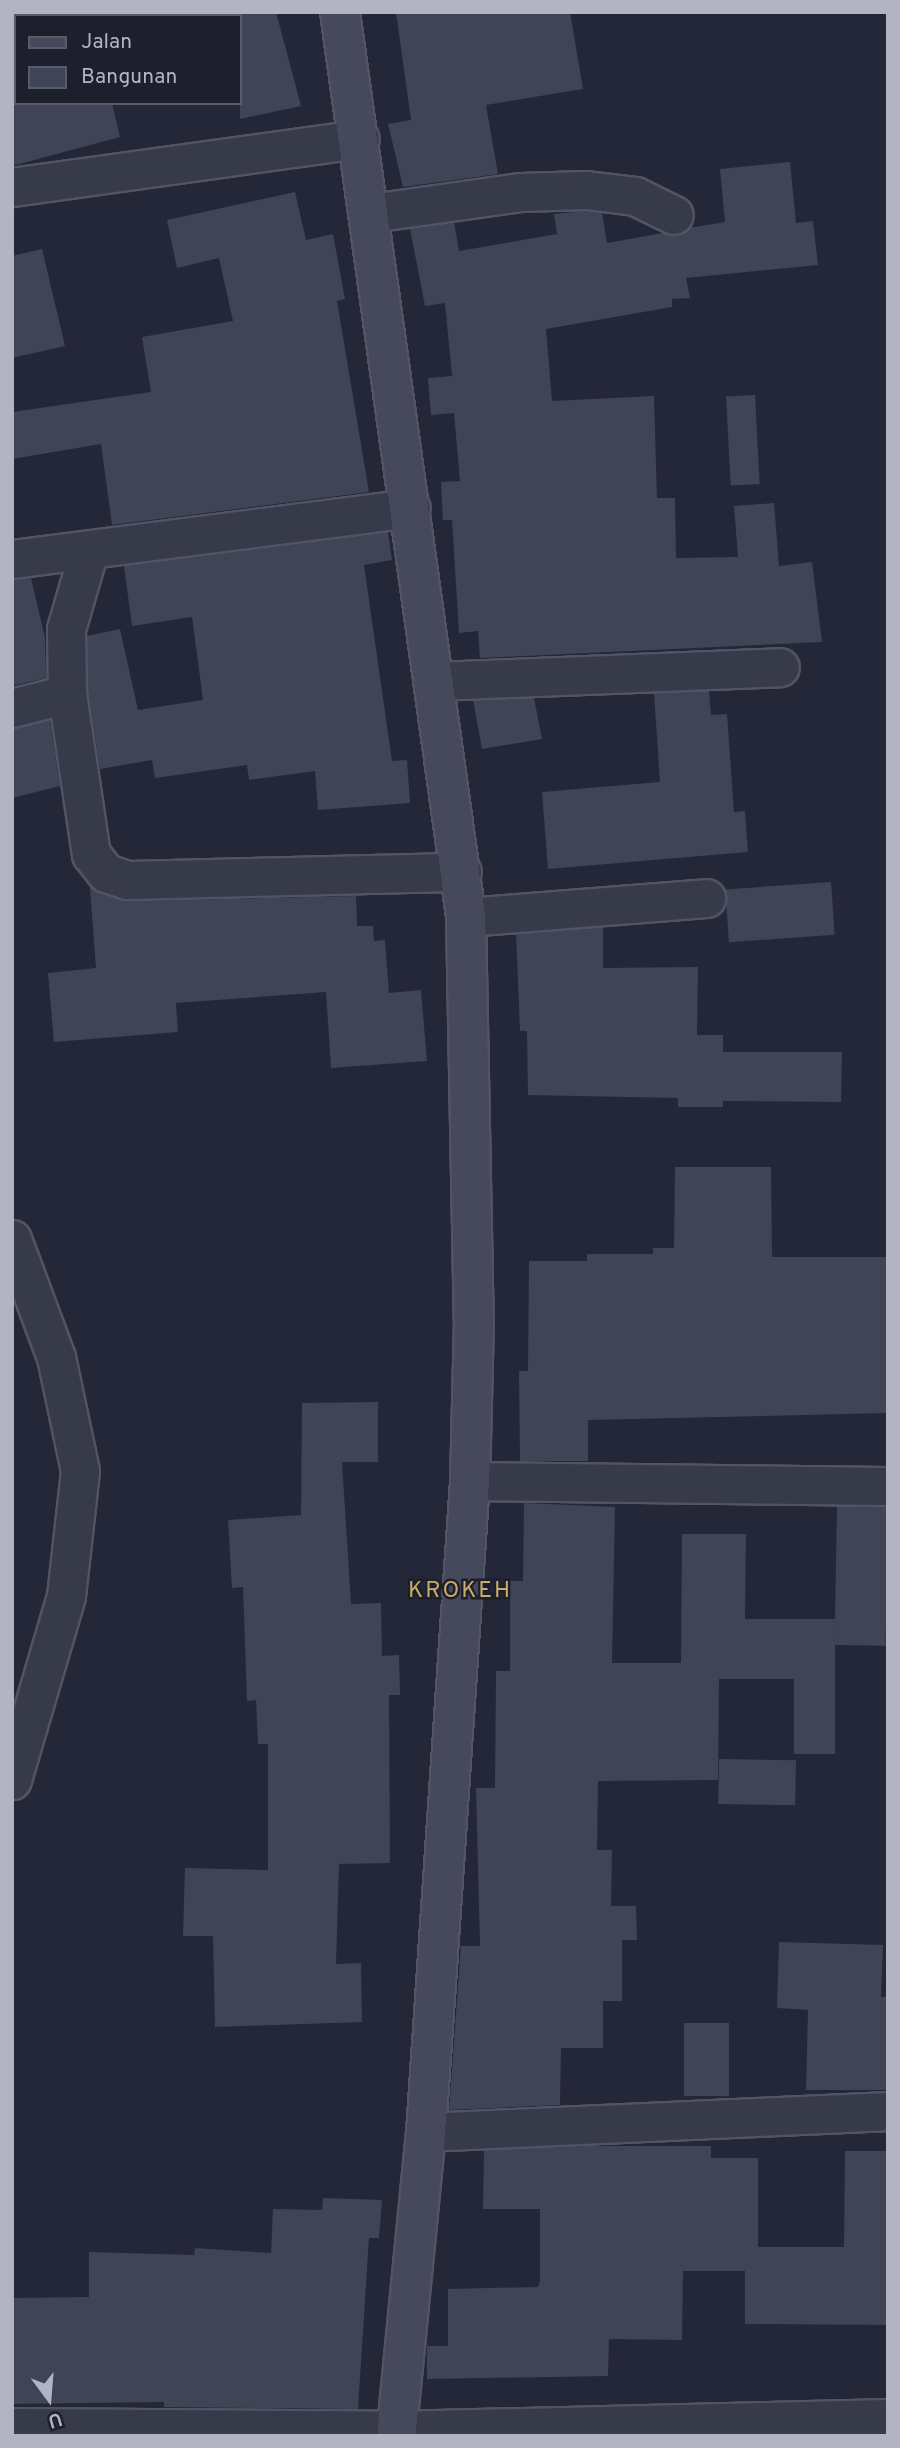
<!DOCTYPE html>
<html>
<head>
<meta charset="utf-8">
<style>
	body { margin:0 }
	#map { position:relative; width:900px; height:2448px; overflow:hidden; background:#242737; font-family:Overpass,sans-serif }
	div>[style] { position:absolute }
	.building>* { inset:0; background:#404457; transform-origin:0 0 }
	.roads { filter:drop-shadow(2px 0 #525463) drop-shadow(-2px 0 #525463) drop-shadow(0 2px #525463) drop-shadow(0 -2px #525463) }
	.street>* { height:37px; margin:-18.5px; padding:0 18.5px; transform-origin:18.5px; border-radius:18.5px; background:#373a48 }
	.secondary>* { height:38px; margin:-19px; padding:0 19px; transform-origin:19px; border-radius:19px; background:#46485b }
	span { translate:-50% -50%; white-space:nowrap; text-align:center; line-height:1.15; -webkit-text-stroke:5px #1d1f2d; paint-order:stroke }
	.quarter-label { font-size:23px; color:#c8ac69; letter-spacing:2px }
	.frame { position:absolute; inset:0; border:14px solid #b2b4c4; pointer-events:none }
	.legend { position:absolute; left:14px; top:14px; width:228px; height:91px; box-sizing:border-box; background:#1d1f2d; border:2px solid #595b69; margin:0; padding:9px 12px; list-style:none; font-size:21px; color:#b2b4c4 }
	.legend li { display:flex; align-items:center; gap:14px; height:35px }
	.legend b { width:35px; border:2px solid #595b69 }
	.north { position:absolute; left:14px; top:2364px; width:70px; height:70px; -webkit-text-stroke:5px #1d1f2d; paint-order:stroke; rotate:164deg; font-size:19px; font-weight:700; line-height:28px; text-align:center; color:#b2b4c4 }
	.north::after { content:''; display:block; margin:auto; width:24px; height:32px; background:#b2b4c4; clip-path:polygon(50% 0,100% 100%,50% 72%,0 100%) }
</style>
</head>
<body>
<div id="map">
	<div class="building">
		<div style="clip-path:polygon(240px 12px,276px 12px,301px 106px,240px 119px)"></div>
		<div style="clip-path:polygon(396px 12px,570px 12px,583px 89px,486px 105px,498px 174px,403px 187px,388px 124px,411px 120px)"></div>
		<div style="clip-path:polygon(12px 103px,112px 103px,120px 137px,12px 166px)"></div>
		<div style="clip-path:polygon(790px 162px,796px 223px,813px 221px,818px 265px,686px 278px,690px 298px,672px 299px,672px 307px,546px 329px,552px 401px,654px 396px,657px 498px,675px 498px,676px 558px,738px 557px,734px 506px,774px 503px,779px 566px,812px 562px,822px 642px,480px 658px,478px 631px,459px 633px,452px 520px,443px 520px,441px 482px,460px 481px,454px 413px,431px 415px,428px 378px,452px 376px,445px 303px,425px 306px,410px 229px,454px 222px,459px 251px,557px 234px,554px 214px,585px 211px,602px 213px,607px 243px,663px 233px,676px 236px,689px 228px,725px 222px,720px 169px)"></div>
		<div style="clip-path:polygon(295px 192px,306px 240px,333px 234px,345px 299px,337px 301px,369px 492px,112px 525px,101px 444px,12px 459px,12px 412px,151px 392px,142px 337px,233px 321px,219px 258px,177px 268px,167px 220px)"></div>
		<div style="clip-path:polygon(42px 249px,65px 346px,12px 358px,12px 256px)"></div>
		<div style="left:755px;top:395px;width:89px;height:29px;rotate:87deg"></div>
		<div style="clip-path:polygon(388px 532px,392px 560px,364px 565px,392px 761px,407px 760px,410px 803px,318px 810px,315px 771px,249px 780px,247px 765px,155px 778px,152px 760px,100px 769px,88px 692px,87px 636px,120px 629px,138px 710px,203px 700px,192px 617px,132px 626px,124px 566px)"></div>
		<div style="clip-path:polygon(31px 578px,45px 638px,46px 678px,12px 686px,12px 580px)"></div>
		<div style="clip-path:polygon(709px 691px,711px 715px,727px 714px,734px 812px,745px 811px,748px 852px,548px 869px,542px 792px,660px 782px,654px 693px)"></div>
		<div style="clip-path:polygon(534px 698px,542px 739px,482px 749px,473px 700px)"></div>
		<div style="clip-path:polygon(50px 720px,60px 786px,12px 798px,12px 728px)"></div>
		<div style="left:831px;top:882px;width:53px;height:106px;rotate:86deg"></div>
		<div style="clip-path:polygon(90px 888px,128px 901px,356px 896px,357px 926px,373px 926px,374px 941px,385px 940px,389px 993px,421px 990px,427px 1061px,331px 1068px,326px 992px,176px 1003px,178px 1032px,54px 1042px,48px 973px,96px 968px)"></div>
		<div style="clip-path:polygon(603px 927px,603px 968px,698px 967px,697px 1035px,723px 1035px,723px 1052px,842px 1052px,841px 1102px,723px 1101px,723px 1107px,678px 1107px,678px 1098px,528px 1095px,527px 1031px,520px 1031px,516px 934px)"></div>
		<div style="clip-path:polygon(675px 1167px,771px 1167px,772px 1257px,888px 1257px,888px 1413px,588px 1420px,588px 1461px,520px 1461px,519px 1371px,528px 1371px,529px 1261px,587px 1261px,587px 1254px,653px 1254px,653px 1248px,674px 1248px)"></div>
		<div style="clip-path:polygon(378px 1402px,378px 1462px,342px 1462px,351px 1604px,381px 1603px,382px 1656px,399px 1655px,400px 1695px,389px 1695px,390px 1863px,339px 1864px,336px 1964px,361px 1963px,362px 2022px,215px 2027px,213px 1936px,183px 1936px,185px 1868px,268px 1870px,268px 1744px,258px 1744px,256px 1700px,247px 1701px,243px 1587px,232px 1588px,228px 1520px,301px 1515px,302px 1403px)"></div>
		<div style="clip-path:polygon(524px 1503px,615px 1507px,612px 1663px,681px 1663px,682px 1534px,746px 1534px,745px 1619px,835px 1619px,835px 1754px,794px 1754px,794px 1679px,719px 1679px,718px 1780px,598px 1781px,597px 1850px,612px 1850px,611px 1906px,636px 1906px,637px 1940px,622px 1940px,622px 2001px,603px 2001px,603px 2048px,561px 2048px,560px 2105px,449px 2110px,461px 1946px,480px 1946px,476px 1788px,495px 1788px,496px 1671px,510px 1671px,510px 1581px,523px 1581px)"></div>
		<div style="left:837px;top:1506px;width:51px;height:139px;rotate:1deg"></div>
		<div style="left:719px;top:1759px;width:77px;height:45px;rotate:1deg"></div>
		<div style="clip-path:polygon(779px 1942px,883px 1945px,881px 1997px,888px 1997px,888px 2090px,806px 2090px,808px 2010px,777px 2008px)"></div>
		<div style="left:684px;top:2023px;width:45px;height:73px"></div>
		<div style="clip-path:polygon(587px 2146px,711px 2146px,711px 2158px,758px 2158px,758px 2247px,844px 2247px,845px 2151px,888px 2151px,888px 2325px,745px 2324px,745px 2271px,683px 2271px,682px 2340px,609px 2339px,608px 2376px,427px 2379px,427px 2346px,448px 2346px,448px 2289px,538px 2287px,540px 2281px,540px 2209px,483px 2209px,484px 2150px)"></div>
		<div style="clip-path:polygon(323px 2198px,382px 2200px,379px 2238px,369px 2238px,358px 2409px,164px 2407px,164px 2402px,12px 2404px,12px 2298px,89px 2297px,89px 2252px,194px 2255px,195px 2248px,271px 2253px,273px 2209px,322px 2210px)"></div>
	</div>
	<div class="roads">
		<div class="street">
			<div style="left:12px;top:187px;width:351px;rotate:-7.9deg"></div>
			<div style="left:371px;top:213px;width:150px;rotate:-8deg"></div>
			<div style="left:520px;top:192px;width:66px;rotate:-1.7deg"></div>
			<div style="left:586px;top:190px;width:49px;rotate:7deg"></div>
			<div style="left:635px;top:196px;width:43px;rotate:26deg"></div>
			<div style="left:89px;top:550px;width:82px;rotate:106.2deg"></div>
			<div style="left:66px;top:629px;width:65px;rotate:89.1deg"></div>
			<div style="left:67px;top:694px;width:162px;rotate:81.5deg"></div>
			<div style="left:91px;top:854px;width:24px;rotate:52deg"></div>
			<div style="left:106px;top:873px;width:22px;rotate:18deg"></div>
			<div style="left:127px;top:880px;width:335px;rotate:-1.4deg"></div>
			<div style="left:12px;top:559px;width:402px;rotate:-7.3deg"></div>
			<div style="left:435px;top:681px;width:345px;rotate:-2.3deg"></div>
			<div style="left:12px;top:708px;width:57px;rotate:-14.3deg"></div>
			<div style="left:466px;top:917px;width:241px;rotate:-4.5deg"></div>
			<div style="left:12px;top:1239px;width:126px;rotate:69.6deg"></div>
			<div style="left:56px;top:1357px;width:116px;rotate:78.1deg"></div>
			<div style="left:80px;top:1471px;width:126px;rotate:96.4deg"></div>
			<div style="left:66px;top:1596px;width:192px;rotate:106.4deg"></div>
			<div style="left:470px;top:1481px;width:418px;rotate:0.7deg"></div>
			<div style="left:426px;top:2132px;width:462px;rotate:-2.6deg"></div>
			<div style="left:12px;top:2427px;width:384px;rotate:0.4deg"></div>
			<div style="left:396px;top:2430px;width:492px;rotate:-1.4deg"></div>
		</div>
		<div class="secondary">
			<div style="left:340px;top:12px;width:914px;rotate:82.07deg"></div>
			<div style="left:466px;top:917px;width:403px;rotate:88.9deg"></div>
			<div style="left:474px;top:1320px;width:161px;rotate:91.4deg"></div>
			<div style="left:470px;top:1481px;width:652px;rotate:93.87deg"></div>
			<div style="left:426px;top:2132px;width:305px;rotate:95.6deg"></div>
		</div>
	</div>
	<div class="quarter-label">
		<span style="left:460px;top:1592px">KROKEH</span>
	</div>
	<div class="frame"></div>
	<ul class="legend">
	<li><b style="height:9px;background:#46485b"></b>Jalan</li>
	<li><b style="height:19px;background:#404457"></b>Bangunan</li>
	</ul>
	<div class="north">U</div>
</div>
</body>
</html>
